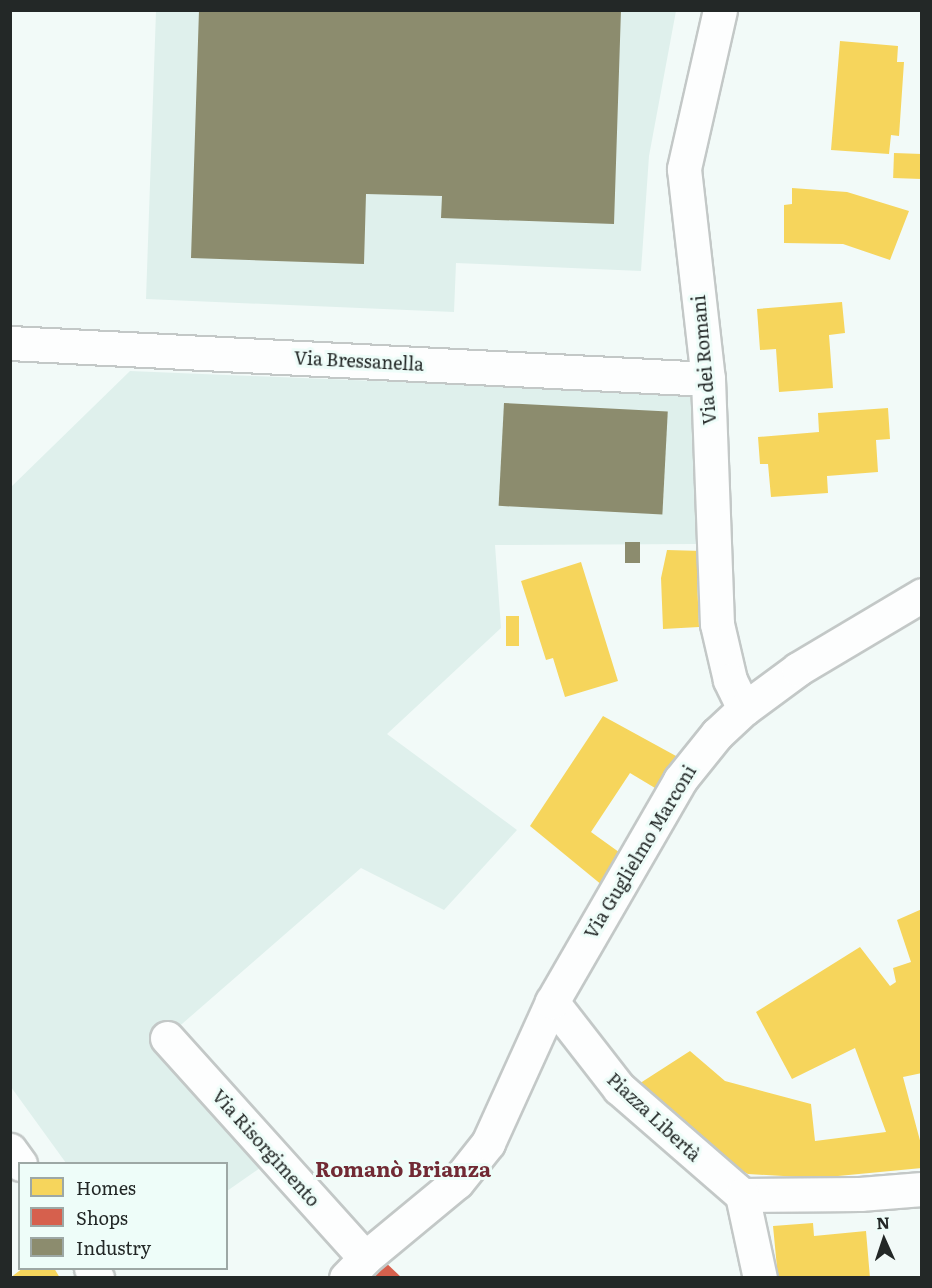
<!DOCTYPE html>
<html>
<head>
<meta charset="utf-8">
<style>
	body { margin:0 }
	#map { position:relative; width:932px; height:1288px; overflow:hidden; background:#f2faf8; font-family:Literata,serif }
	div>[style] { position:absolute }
	.built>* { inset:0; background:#dff0ec }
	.homes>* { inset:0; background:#f6d55c; transform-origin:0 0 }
	.shops>* { inset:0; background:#d6604d }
	.industry>* { inset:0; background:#8c8c6e; transform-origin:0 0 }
	.roads { filter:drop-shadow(2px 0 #c3c8c7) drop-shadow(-2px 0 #c3c8c7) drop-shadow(0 2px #c3c8c7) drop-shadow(0 -2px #c3c8c7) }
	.minor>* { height:33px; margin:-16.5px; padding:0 16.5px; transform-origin:16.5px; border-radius:16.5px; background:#fdfefe }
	span { translate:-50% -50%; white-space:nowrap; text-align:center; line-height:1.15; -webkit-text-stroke:6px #eefdf9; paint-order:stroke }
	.street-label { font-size:18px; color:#232827 }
	.quarter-label { font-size:21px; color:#712a34; font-weight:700 }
	.frame { position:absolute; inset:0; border:12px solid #232827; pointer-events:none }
	.legend { position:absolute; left:18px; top:1162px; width:210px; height:108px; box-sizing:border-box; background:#eefdf9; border:2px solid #9da8a5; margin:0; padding:8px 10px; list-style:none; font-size:18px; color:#232827 }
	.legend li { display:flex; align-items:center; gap:12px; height:30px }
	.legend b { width:30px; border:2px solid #9da8a5 }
	.north { position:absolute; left:854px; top:1210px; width:60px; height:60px; -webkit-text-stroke:4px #eefdf9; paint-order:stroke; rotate:357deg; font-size:16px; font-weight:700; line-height:24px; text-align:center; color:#232827 }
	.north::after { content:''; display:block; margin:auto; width:21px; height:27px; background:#232827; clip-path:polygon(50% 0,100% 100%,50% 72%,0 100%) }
</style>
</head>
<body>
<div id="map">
	<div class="built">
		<div style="clip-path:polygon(156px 11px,676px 11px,649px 156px,641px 271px,456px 263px,454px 312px,146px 299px)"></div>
		<div style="clip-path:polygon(130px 371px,693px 394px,696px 544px,495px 545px,501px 628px,387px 734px,517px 830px,444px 910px,361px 868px,167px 1037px,260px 1168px,227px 1191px,226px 1164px,66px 1163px,11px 1087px,10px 488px)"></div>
	</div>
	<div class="homes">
		<div style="clip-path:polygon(840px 41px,898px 46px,897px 62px,904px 62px,899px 136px,891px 135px,889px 154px,831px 150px)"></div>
		<div style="left:894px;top:153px;width:28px;height:25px;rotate:2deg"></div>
		<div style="clip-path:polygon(792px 188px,847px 192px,909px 211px,890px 260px,843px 244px,784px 243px,784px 205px,792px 204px)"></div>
		<div style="clip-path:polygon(842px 302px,845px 333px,829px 335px,833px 388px,779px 392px,776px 349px,760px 350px,757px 309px)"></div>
		<div style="clip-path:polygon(888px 408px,890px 439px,876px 440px,878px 472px,827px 476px,828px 493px,771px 497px,768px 464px,760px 464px,758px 437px,819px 432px,818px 413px)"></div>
		<div style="clip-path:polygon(667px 550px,703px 551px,697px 578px,699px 627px,663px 629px,661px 578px)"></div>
		<div style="clip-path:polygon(581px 562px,618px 681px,565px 697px,553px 658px,546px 660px,521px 581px)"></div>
		<div style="left:506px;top:616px;width:13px;height:30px"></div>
		<div style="clip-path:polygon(603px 716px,687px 762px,665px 794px,630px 773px,591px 832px,630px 860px,608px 890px,530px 826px)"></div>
		<div style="clip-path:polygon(922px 909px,922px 1073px,903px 1077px,922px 1148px,922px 1168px,817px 1178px,748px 1174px,702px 1149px,631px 1089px,690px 1051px,725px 1081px,811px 1104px,815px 1141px,886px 1132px,855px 1048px,792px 1079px,756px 1012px,860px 947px,890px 986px,896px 982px,893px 968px,911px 962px,897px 920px)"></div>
		<div style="clip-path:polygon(813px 1223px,814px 1236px,866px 1231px,870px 1278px,778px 1278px,773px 1226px)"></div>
		<div style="clip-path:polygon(23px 1268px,54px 1268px,60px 1278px,10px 1278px)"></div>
	</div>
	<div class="shops">
		<div style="clip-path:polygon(382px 1259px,402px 1278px,365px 1278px)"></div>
	</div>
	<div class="industry">
		<div style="clip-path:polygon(199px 10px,621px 10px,614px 224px,441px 218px,442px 196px,366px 194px,364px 264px,191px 258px)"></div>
		<div style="left:504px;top:403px;width:164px;height:103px;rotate:3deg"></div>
		<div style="left:625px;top:542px;width:15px;height:21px"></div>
	</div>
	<div class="roads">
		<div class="minor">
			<div style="left:720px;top:10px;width:163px;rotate:102.8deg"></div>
			<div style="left:684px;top:169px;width:211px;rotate:83.5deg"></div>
			<div style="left:708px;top:379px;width:245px;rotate:87.9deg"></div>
			<div style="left:717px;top:624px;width:57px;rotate:76.9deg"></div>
			<div style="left:730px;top:680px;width:32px;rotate:64deg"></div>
			<div style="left:10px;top:343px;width:699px;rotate:2.95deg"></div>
			<div style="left:552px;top:1002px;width:109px;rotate:52.1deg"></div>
			<div style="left:619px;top:1088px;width:163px;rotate:41deg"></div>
			<div style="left:167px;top:1038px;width:296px;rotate:48deg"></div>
			<div style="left:10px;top:1150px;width:17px;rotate:54deg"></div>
			<div style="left:742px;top:1195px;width:118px;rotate:-0.5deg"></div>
			<div style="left:860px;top:1194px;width:62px;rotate:-4.6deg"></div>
			<div style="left:742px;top:1195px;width:85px;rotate:77.8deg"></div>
			<div style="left:91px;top:1268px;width:12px;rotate:59deg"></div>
			<div style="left:346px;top:1278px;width:28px;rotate:-46deg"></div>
			<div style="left:365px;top:1258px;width:119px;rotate:-39.6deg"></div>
			<div style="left:457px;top:1182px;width:50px;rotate:-51.5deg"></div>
			<div style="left:488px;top:1143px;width:155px;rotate:-65.6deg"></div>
			<div style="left:552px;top:1002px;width:256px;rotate:-60deg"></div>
			<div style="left:680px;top:780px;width:59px;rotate:-51.2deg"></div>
			<div style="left:717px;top:734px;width:37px;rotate:-43deg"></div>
			<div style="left:744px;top:709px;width:67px;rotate:-36.5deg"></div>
			<div style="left:798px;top:669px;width:144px;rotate:-30.8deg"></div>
		</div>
	</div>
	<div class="street-label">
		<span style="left:704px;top:360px;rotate:-95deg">Via dei Romani</span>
		<span style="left:359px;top:361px;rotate:3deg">Via Bressanella</span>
		<span style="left:640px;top:852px;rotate:-59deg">Via Guglielmo Marconi</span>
		<span style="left:654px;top:1117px;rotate:43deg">Piazza Libertà</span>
		<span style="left:266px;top:1148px;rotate:48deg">Via Risorgimento</span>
	</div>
	<div class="quarter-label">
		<span style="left:403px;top:1168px">Romanò Brianza</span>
	</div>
	<div class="frame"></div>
	<ul class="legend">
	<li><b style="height:16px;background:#f6d55c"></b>Homes</li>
	<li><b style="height:16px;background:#d6604d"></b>Shops</li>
	<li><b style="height:16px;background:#8c8c6e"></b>Industry</li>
	</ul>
	<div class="north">N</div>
</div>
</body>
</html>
